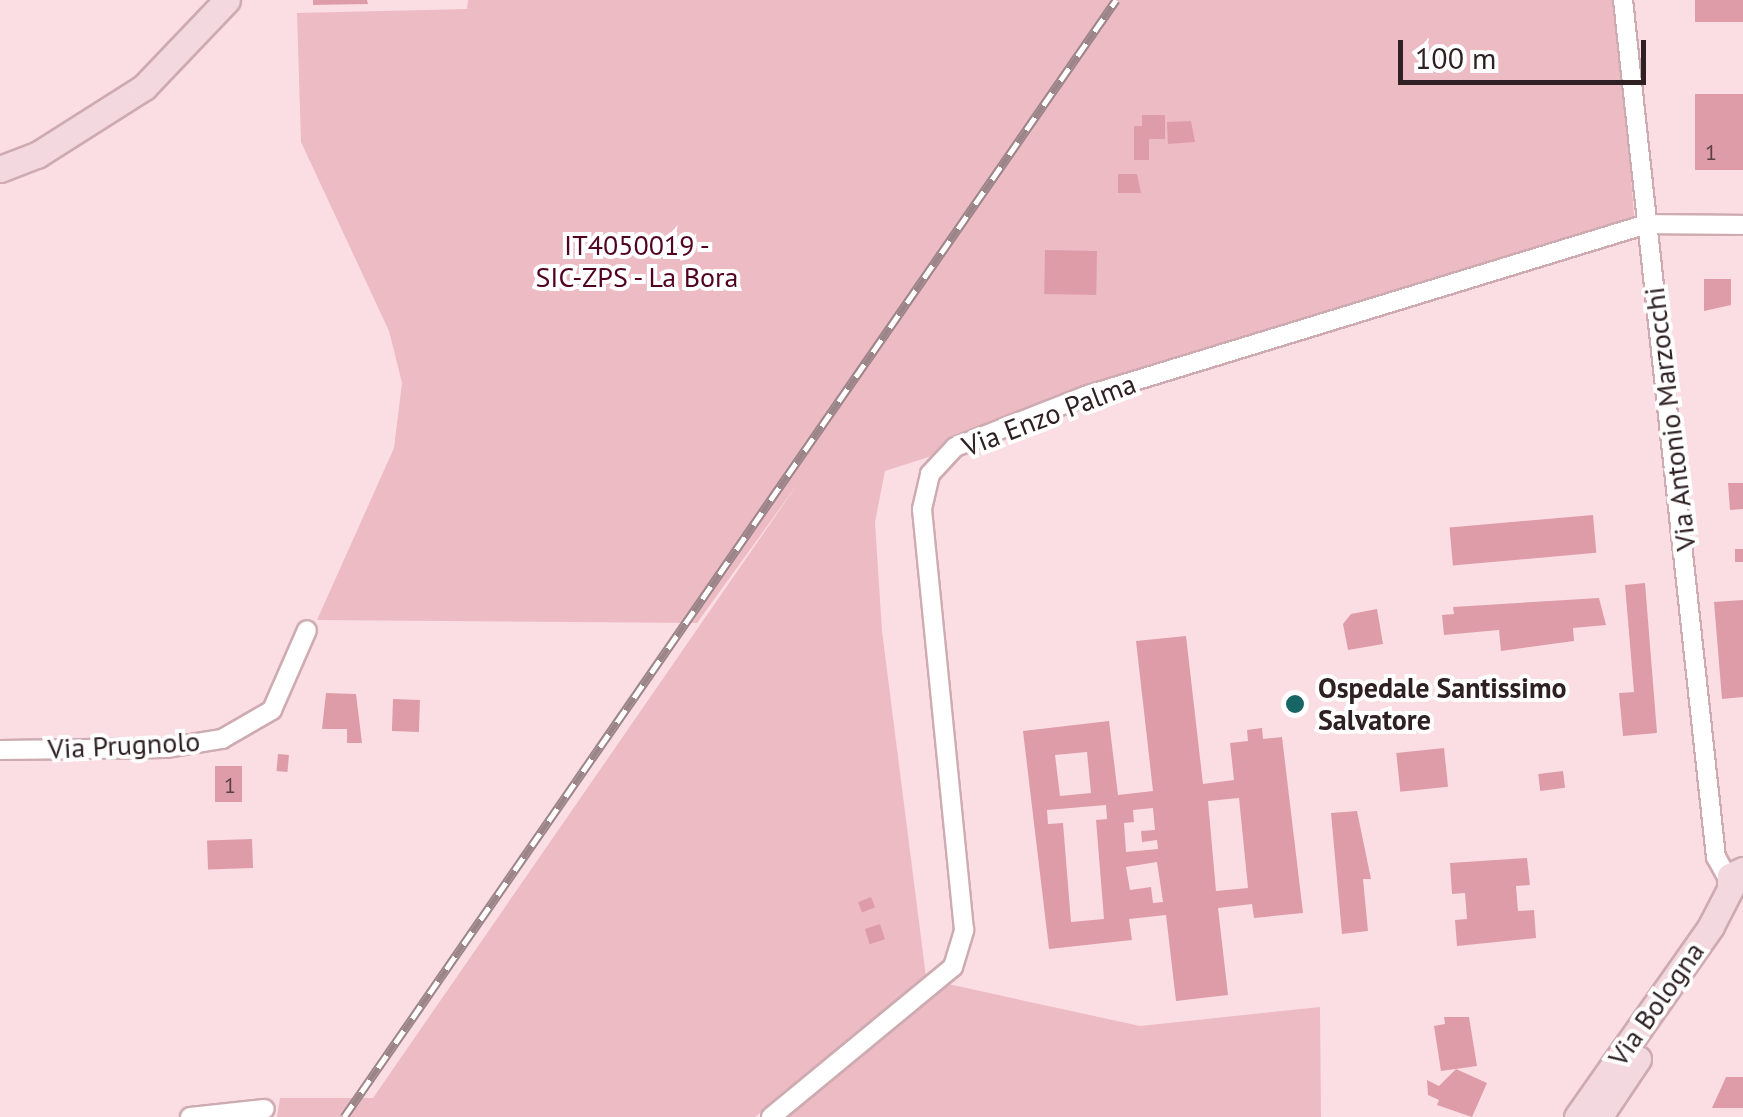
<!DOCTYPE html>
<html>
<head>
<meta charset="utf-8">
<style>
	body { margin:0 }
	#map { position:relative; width:1743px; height:1117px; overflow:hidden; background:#fbdee3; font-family:"PT Sans",sans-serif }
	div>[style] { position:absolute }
	.green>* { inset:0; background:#edbbc4 }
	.building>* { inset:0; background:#de9ca9; transform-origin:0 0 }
	.roads { filter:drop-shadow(2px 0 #ceabb1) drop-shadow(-2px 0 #ceabb1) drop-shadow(0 2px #ceabb1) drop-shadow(0 -2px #ceabb1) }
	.minor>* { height:18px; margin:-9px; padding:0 9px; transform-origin:9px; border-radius:9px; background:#fff }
	.secondary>* { height:25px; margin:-12.5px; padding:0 12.5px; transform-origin:12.5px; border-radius:12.5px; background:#f4d8df }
	.rail>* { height:9px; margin-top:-4.5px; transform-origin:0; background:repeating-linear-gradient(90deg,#fff 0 15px,#9b8589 0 30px); box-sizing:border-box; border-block:2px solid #9b8589 }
	.dots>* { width:28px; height:28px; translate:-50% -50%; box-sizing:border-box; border:5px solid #fff; border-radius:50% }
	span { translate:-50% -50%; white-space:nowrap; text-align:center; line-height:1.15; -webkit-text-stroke:8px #fff; paint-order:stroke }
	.number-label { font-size:22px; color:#5a3f44 }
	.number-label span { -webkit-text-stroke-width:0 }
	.park-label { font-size:28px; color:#520221 }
	.street-label { font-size:28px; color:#2e2023 }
	.poi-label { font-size:28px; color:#2e2023; font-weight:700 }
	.left { translate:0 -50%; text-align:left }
	.scale { position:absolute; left:1398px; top:40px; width:248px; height:45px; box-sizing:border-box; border:5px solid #2e2023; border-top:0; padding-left:12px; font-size:30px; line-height:35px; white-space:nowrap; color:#2e2023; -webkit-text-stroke:8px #fff; paint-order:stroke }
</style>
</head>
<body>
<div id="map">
	<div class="green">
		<div style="clip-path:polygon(468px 0,1618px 0,1635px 230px,885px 471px,875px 522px,882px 631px,926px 977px,755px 1117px,277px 1117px,280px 1098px,373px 1098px,799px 482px,697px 623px,317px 620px,394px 448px,402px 383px,389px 331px,301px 142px,297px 13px,467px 9px)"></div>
		<div style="clip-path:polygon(948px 984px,1140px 1026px,1320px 1007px,1321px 1117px,789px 1117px)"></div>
	</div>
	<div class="building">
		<div style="clip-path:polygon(313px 0,367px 0,368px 4px,313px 5px)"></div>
		<div style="left:1695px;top:0;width:48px;height:22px"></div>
		<div style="left:1695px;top:94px;width:48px;height:76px"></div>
		<div style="clip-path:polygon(1142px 115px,1165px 115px,1165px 139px,1149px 139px,1149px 160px,1134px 160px,1134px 126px,1142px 126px)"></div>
		<div style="clip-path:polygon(1191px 121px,1195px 142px,1168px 144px,1167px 122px)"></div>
		<div style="clip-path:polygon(1118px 174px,1137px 174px,1141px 193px,1118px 193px)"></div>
		<div style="left:1045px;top:250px;width:52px;height:44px;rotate:1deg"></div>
		<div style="clip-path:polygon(1704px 279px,1731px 279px,1731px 305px,1704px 311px)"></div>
		<div style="clip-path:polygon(1728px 483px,1743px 483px,1743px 509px,1730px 510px)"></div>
		<div style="left:1593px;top:515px;width:38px;height:144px;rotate:85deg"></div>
		<div style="left:1735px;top:549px;width:8px;height:13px"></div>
		<div style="clip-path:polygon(1645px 583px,1657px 733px,1623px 736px,1619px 693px,1634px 692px,1625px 585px)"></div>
		<div style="clip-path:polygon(1599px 598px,1606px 625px,1573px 628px,1574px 641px,1501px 651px,1499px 630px,1444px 635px,1442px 615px,1454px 614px,1453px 607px)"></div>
		<div style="clip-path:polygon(1743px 600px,1743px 697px,1722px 699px,1714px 602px)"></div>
		<div style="clip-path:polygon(1377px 609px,1383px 644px,1348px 650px,1343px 624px,1351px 614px)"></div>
		<div style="clip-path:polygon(evenodd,1186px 636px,1203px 784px,1234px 780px,1230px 743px,1248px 741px,1247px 730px,1262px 728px,1263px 739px,1282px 737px,1303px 913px,1254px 918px,1252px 904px,1218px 908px,1228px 995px,1176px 1001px,1166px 915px,1129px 919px,1132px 940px,1049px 949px,1023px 731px,1109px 721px,1118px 795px,1153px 791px,1136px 641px,1186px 636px,1087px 752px,1091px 793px,1060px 796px,1055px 755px,1087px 752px,1186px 636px,1239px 798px,1248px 888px,1216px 891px,1208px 801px,1239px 798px,1186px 636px,1106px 805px,1107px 819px,1096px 820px,1104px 919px,1071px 922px,1063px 823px,1048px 824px,1047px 810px,1106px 805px,1186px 636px,1153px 808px,1155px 830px,1141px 831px,1142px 842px,1157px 840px,1158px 849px,1126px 852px,1124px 823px,1134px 822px,1133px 810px,1153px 808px,1186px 636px,1157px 862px,1163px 902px,1153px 903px,1151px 887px,1130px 890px,1126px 867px,1157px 862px)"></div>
		<div style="clip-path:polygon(326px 693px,356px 694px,362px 743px,347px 743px,347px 729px,322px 729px)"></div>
		<div style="left:393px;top:699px;width:27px;height:32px;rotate:2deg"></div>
		<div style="left:1444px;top:748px;width:39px;height:48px;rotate:84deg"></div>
		<div style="left:278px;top:754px;width:11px;height:17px;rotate:5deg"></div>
		<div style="left:215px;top:766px;width:27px;height:36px"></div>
		<div style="left:1563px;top:771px;width:17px;height:25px;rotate:83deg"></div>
		<div style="clip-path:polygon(1357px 811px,1371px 879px,1363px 879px,1368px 931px,1342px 934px,1331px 813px)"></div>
		<div style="left:252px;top:839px;width:29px;height:45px;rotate:88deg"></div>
		<div style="clip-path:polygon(1527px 858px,1530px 885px,1516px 886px,1518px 911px,1534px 910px,1536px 938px,1457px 946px,1455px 920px,1467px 919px,1465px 893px,1452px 894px,1450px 863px)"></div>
		<div style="left:871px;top:897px;width:11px;height:14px;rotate:68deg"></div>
		<div style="left:880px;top:924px;width:16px;height:16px;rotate:72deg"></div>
		<div style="clip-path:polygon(1444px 1017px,1469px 1017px,1477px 1066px,1441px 1071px,1434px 1026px,1445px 1024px)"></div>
		<div style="clip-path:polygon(1456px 1069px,1487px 1083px,1472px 1117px,1437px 1105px,1439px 1100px,1428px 1095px,1427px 1080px,1439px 1086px)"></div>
		<div style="clip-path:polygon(1726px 1077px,1743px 1077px,1743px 1108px,1712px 1108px)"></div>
	</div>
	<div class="roads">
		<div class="minor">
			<div style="left:1623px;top:0;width:862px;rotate:83.81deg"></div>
			<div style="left:1716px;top:857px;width:26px;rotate:61deg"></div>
			<div style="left:0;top:750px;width:166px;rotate:-0.7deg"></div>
			<div style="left:166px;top:748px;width:57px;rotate:-9.1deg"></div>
			<div style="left:222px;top:739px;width:58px;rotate:-30.1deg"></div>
			<div style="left:272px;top:710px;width:87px;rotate:-66.4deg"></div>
			<div style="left:190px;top:1117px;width:75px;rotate:-6.1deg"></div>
			<div style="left:771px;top:1117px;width:236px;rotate:-39.5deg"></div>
			<div style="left:953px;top:967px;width:39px;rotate:-73deg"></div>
			<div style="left:964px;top:930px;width:423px;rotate:-95.7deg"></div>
			<div style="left:922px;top:509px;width:36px;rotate:-77deg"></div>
			<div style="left:930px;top:474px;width:37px;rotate:-47deg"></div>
			<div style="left:955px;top:447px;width:140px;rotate:-21.4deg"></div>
			<div style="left:1085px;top:396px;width:588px;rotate:-17.02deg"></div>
			<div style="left:1647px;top:224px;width:96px;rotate:0.6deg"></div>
		</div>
		<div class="secondary">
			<div style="left:0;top:169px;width:40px;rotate:-21deg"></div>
			<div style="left:37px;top:155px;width:127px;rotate:-32.4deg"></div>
			<div style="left:144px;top:87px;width:120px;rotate:-46.3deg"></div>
			<div style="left:1577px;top:1117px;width:233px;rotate:-54.9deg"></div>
			<div style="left:1711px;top:926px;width:42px;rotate:-62.8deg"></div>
			<div style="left:1730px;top:889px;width:13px;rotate:-90deg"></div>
			<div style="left:1730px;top:876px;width:14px;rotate:-25deg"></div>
			<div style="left:1599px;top:1117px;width:70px;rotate:-56.1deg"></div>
		</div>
	</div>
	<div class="rail">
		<div style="left:344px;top:1117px;width:1358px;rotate:-55.35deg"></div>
	</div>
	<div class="dots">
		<div style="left:1295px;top:704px;background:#176564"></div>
	</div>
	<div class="number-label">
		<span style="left:1711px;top:153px">1</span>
		<span style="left:230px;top:786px">1</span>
	</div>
	<div class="park-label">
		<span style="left:637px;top:261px">IT4050019 -<br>SIC-ZPS - La Bora</span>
	</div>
	<div class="street-label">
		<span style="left:1049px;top:415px;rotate:-21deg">Via Enzo Palma</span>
		<span style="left:1670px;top:419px;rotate:-97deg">Via Antonio Marzocchi</span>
		<span style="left:124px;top:745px;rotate:-3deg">Via Prugnolo</span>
		<span style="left:1656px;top:1004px;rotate:-55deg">Via Bologna</span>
	</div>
	<div class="poi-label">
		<span class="left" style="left:1318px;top:704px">Ospedale Santissimo<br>Salvatore</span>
	</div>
	<div class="scale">100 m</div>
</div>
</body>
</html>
